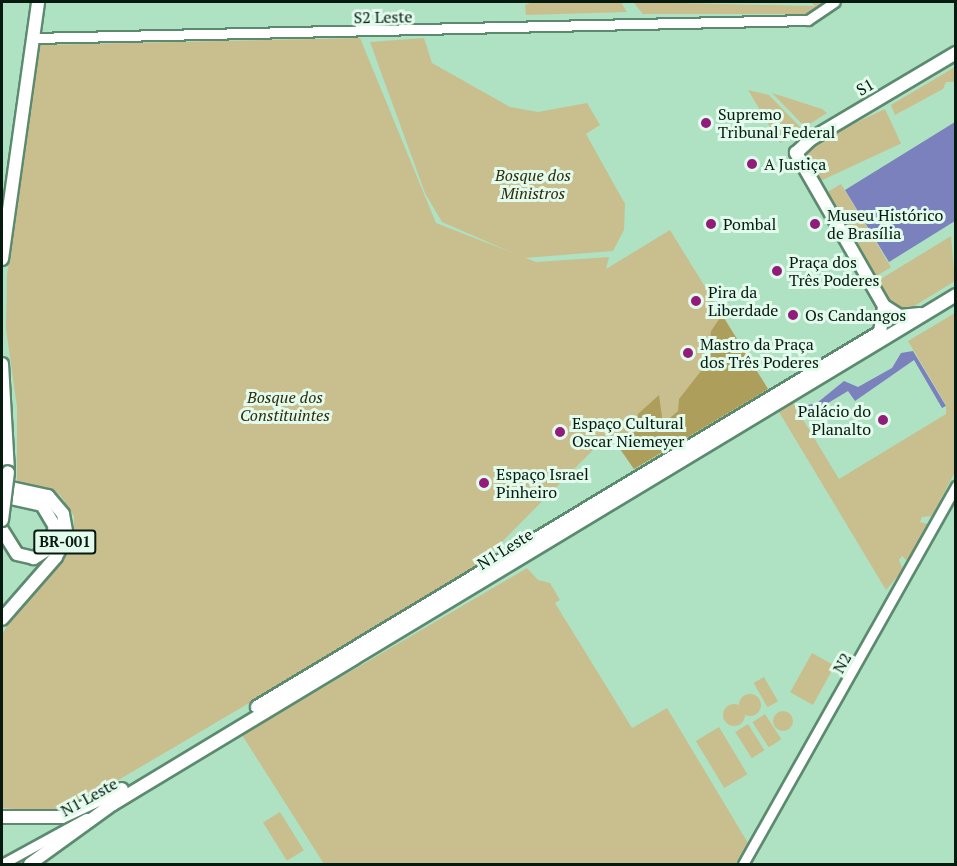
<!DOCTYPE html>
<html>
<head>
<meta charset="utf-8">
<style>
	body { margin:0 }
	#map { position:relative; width:957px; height:866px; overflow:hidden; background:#afe1c3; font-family:"PT Serif",serif }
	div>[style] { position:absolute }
	.green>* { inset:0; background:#c9bf8e; transform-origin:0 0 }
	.round { border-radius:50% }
	.forest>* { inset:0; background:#ad9f5b }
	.water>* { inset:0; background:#7a81bd }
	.roads { filter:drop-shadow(2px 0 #5c8a6f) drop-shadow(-2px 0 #5c8a6f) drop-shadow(0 2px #5c8a6f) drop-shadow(0 -2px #5c8a6f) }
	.secondary>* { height:9px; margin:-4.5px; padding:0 4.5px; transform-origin:4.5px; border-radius:4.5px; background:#fff }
	.highway>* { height:12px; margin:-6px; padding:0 6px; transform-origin:6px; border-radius:6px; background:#fff }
	.bridges { filter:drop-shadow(2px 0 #5c8a6f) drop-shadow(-2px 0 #5c8a6f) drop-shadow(0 2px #5c8a6f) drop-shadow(0 -2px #5c8a6f) }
	.highway-bridge>* { height:12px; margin:-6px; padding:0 6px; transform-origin:6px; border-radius:6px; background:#fff }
	.dots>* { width:16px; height:16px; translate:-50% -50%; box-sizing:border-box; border:3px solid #e2fbec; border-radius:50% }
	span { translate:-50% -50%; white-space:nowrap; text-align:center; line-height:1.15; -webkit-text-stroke:6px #e2fbec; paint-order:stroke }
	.shield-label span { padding:2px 4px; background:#e2fbec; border:2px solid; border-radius:4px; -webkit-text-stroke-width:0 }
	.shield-label { font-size:15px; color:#071a10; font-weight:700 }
	.street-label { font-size:16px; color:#071a10 }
	.poi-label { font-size:16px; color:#071a10 }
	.left { translate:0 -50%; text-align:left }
	.right { translate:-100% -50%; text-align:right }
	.park-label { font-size:16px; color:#302a0a; font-style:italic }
	.frame { position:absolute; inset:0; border:3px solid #071a10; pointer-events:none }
</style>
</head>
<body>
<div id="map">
	<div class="green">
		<div style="clip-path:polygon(533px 2px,621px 2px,627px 12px,526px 15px,525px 5px)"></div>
		<div style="clip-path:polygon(633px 2px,815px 6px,811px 2px,825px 2px,814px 14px,643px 14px)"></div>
		<div style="clip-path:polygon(360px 38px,436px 223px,536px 262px,609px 257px,606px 269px,670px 230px,768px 389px,634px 469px,609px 434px,472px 572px,81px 802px,44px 812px,2px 808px,2px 635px,21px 601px,66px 556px,74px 532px,74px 516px,60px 495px,17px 482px,17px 407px,6px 329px,7px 275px,39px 45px)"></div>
		<div style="clip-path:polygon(424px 38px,432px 63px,510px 107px,538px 112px,587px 103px,600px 125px,586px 134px,625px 204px,624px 230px,613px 251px,524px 258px,442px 222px,425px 193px,370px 42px)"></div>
		<div style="clip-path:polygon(955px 67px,955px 82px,946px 82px,943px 89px,895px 115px,891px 105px)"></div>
		<div style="clip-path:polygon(748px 90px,769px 95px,802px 129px,780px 143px)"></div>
		<div style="clip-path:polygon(772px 93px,822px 109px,827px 113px,805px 127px)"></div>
		<div style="left:885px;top:109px;width:38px;height:92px;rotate:65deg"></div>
		<div style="left:841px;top:184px;width:97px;height:17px;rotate:59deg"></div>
		<div style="clip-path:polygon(951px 236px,955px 281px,903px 313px,893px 308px,879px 280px)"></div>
		<div style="clip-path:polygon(955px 313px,955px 472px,932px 516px,922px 517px,920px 522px,928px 524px,907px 561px,902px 556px,899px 560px,903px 570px,886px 590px,779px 412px,793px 403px,839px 479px,946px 414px,946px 405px,908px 341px)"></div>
		<div style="clip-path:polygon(527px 568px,538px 580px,550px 583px,560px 600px,555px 603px,632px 728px,667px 708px,748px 843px,735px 864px,324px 864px,242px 735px)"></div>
		<div style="left:812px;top:653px;width:26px;height:45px;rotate:29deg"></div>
		<div style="left:764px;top:677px;width:28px;height:12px;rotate:60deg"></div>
		<div class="round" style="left:739px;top:694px;width:22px;height:22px"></div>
		<div class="round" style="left:723px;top:704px;width:22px;height:22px"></div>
		<div class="round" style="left:773px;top:711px;width:20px;height:20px"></div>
		<div style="left:765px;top:714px;width:30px;height:15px;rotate:57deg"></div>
		<div style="left:748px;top:724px;width:31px;height:15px;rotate:58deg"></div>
		<div style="left:719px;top:727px;width:55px;height:27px;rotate:59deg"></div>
		<div style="left:280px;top:812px;width:45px;height:20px;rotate:58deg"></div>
	</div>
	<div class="forest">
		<div style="clip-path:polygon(722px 315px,768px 389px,634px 469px,614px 440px,633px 438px,638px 414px,659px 395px,663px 424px,678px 411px,679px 399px,708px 362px,711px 331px)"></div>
	</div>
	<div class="water">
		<div style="clip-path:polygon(955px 122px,955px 221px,889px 262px,845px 190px)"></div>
		<div style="clip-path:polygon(913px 351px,946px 406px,942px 408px,914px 360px,855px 401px,848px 391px,808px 415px,803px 406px,817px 403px,844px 381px,858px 387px,892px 368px,901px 353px)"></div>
	</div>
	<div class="roads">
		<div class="secondary">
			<div style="left:33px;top:38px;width:775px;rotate:-1.33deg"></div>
			<div style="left:808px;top:20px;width:32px;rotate:-34deg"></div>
			<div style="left:2px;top:864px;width:96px;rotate:-28.7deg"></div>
			<div style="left:743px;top:864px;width:434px;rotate:-60.6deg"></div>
		</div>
		<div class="highway">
			<div style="left:2px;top:259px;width:260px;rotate:-82deg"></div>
			<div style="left:920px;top:314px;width:20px;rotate:174deg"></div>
			<div style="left:900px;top:316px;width:19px;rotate:-148deg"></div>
			<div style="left:884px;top:306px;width:177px;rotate:-119.9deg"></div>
			<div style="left:796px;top:153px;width:21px;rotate:-43deg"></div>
			<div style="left:811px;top:139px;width:169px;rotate:-30.7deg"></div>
			<div style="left:2px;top:364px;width:108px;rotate:86.8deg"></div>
			<div style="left:2px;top:486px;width:47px;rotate:12.3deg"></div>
			<div style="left:48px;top:496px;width:23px;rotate:50deg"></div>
			<div style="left:63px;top:514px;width:22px;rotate:80deg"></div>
			<div style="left:67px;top:536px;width:24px;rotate:118deg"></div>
			<div style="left:56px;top:557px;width:82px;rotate:131.1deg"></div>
			<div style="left:2px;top:496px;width:41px;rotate:12.7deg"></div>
			<div style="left:42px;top:505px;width:26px;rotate:59deg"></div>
			<div style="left:55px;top:527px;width:23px;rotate:108deg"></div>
			<div style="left:48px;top:549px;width:17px;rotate:147deg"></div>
			<div style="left:34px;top:558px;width:17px;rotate:-167deg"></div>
			<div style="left:17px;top:554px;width:28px;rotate:-122deg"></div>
			<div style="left:257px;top:707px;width:727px;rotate:-31.04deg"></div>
			<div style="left:880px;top:332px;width:26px;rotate:-81deg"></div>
			<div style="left:2px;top:817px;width:60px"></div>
			<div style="left:62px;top:817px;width:66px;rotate:-25deg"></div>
			<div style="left:30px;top:864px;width:102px;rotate:-35.9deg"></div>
			<div style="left:113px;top:804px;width:985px;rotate:-31.12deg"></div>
		</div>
	</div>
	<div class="bridges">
		<div class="highway-bridge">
			<div style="left:2px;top:520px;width:48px;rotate:-82.9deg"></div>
		</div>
	</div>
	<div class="dots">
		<div style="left:706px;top:123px;background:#911c7a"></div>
		<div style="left:752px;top:164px;background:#911c7a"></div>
		<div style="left:711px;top:224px;background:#911c7a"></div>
		<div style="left:815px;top:224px;background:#911c7a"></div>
		<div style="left:777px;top:271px;background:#911c7a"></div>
		<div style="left:696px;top:301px;background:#911c7a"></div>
		<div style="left:793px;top:315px;background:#911c7a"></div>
		<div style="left:688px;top:353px;background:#911c7a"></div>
		<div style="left:883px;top:420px;background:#911c7a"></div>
		<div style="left:560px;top:432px;background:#911c7a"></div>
		<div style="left:484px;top:483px;background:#911c7a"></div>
	</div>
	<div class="shield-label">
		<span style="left:65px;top:542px">BR-001</span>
	</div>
	<div class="street-label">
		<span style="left:383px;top:17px;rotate:-1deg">S2 Leste</span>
		<span style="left:865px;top:87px;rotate:-30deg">S1</span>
		<span style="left:505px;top:549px;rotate:-32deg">N1 Leste</span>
		<span style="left:842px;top:663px;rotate:-61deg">N2</span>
		<span style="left:89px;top:797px;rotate:-29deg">N1 Leste</span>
	</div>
	<div class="poi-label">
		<span class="left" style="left:718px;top:123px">Supremo<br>Tribunal Federal</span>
		<span class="left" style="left:764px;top:164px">A Justiça</span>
		<span class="left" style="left:827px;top:224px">Museu Histórico<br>de Brasília</span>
		<span class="left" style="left:723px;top:224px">Pombal</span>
		<span class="left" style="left:789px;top:271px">Praça dos<br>Três Poderes</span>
		<span class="left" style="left:708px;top:301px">Pira da<br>Liberdade</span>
		<span class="left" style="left:805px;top:315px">Os Candangos</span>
		<span class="left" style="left:700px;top:353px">Mastro da Praça<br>dos Três Poderes</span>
		<span class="right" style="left:871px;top:420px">Palácio do<br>Planalto</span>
		<span class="left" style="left:572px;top:432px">Espaço Cultural<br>Oscar Niemeyer</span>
		<span class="left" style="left:496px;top:483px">Espaço Israel<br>Pinheiro</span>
	</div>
	<div class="park-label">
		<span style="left:533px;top:184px">Bosque dos<br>Ministros</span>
		<span style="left:285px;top:406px">Bosque dos<br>Constituintes</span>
	</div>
	<div class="frame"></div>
</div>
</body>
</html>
